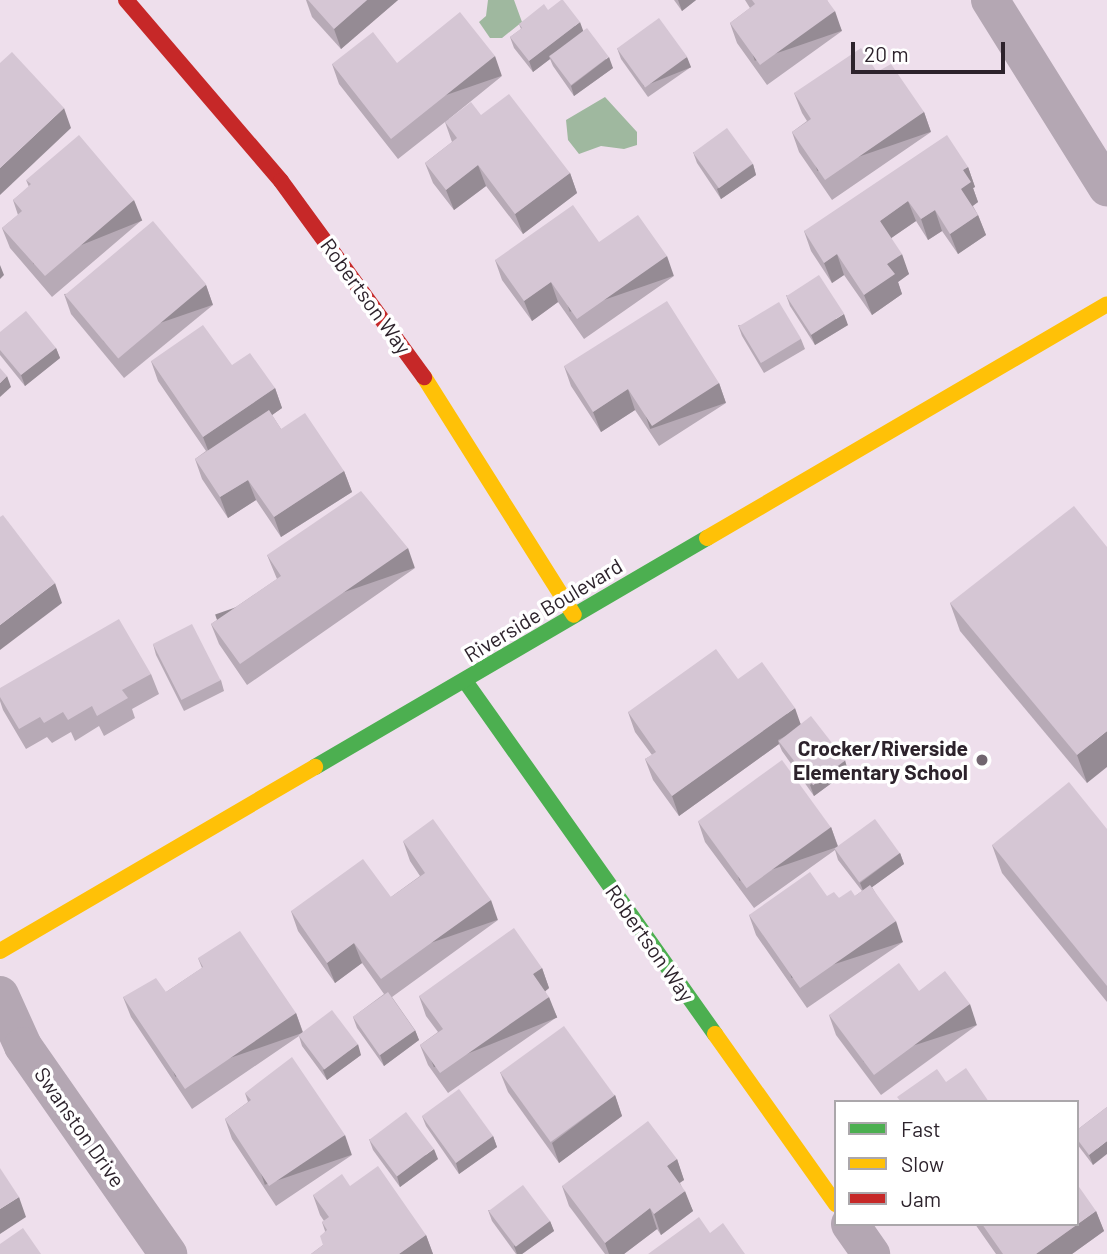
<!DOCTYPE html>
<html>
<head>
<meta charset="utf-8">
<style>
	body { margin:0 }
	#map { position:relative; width:1107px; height:1254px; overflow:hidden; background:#eedfec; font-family:Barlow,sans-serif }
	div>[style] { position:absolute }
	.water>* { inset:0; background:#9fb89f }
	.street>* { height:38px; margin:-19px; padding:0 19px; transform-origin:19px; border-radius:19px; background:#b4a7b3 }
	.fast>* { height:16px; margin:-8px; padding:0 8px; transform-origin:8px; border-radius:8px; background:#4caf50 }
	.slow>* { height:16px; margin:-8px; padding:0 8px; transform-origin:8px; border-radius:8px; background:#ffc107 }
	.jam>* { height:16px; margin:-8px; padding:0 8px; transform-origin:8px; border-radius:8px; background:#c62828 }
	.wall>* { inset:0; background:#b7aab6 }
	.shaded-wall>* { inset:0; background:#958b94; transform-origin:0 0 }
	.building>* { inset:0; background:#d5c6d4; transform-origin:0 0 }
	.dots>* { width:19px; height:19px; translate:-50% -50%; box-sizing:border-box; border:4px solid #fff; border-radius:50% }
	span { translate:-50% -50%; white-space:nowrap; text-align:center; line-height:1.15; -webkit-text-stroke:7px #fff; paint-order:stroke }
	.street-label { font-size:21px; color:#2d232c }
	.poi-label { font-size:21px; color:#2d232c; font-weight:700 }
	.right { translate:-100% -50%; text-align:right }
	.legend { position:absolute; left:834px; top:1100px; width:245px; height:126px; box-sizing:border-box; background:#fff; border:2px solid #aba7ab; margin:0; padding:9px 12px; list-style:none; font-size:21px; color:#2d232c }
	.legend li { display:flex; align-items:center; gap:14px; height:35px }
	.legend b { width:35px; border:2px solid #aba7ab }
	.scale { position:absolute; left:851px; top:42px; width:154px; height:32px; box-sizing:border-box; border:4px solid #2d232c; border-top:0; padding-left:9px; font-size:21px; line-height:24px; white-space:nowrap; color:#2d232c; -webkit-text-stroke:5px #fff; paint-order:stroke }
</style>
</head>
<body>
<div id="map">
	<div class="water">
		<div style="clip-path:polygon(488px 0,514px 0,522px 22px,502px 38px,490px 38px,479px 22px,486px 16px)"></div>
		<div style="clip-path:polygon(605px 97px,637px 132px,637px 145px,624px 149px,601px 146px,579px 154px,568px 140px,566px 120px)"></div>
	</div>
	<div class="street">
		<div style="left:990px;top:0;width:221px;rotate:58deg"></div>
		<div style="left:0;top:995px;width:56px;rotate:65.7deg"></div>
		<div style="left:23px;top:1046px;width:254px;rotate:55.1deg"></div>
		<div style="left:850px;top:1224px;width:37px;rotate:55deg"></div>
	</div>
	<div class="fast">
		<div style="left:465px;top:681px;width:433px;rotate:54.7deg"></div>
		<div style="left:315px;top:767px;width:454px;rotate:-30.3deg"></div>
	</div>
	<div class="slow">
		<div style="left:424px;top:377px;width:281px;rotate:57.8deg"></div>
		<div style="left:707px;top:538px;width:463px;rotate:-30.3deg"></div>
		<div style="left:0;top:951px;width:365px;rotate:-30.3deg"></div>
		<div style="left:715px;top:1034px;width:209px;rotate:54.6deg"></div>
	</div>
	<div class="jam">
		<div style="left:126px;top:0;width:238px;rotate:49.4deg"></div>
		<div style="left:281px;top:181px;width:243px;rotate:53.9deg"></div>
	</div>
	<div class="wall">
		<div style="clip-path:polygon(306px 0,398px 0,341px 49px,312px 17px)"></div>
		<div style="clip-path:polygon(674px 0,696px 0,682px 11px)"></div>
		<div style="clip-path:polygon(745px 0,827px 0,842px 31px,767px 85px,737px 43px,730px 23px,750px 8px)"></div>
		<div style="clip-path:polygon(548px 10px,583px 31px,613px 68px,574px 96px,553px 66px,550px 59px,533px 72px,514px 48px,510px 37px,521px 29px,519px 24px)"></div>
		<div style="clip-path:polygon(617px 48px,691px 67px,648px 97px,621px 59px)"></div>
		<div style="clip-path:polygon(397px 63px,502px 76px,449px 119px,481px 115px,570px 173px,577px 193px,523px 234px,486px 186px,454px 210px,433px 183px,425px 163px,452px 142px,445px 122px,398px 159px,339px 84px,332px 64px)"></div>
		<div style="clip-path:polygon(877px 72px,924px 112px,931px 132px,832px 200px,799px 152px,792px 132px,807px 121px,802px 113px,794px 93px)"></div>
		<div style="clip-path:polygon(693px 152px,753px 164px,756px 175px,721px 199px,697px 163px)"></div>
		<div style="clip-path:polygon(968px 167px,975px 187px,973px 188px,978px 202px,973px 206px,978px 215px,986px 235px,958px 254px,942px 231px,928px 240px,916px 221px,891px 238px,909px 274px,898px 282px,902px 294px,872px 315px,844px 275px,832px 283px,811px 251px,804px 231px)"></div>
		<div style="clip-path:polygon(26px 180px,142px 220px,52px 297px,10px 248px,2px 228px,18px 215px,13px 200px,29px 187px)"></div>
		<div style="clip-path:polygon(599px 242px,674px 276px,584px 339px,558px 302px,532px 321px,502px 280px,495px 260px)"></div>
		<div style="clip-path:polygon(206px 285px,213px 305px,124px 378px,71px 314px,64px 294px)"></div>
		<div style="clip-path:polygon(786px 295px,848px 325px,815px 345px,790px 306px)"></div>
		<div style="clip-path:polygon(738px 325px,801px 339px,805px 349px,764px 373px,742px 336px)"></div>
		<div style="clip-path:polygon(0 332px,56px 348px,60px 358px,25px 386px,0 355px)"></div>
		<div style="clip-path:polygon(151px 361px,275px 388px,282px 408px,272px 415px,281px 429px,344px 471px,352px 492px,281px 537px,256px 500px,228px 518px,202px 479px,195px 459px,206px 451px,158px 381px)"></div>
		<div style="clip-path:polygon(564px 366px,719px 383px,726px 403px,659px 446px,635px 410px,601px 432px,571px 386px)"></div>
		<div style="clip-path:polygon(1107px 547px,1087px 783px,960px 631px,950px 603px)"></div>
		<div style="clip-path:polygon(267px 555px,415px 568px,247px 685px,219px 644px,211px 624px,277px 579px)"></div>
		<div style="clip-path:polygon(153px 644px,221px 680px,224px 691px,184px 711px,156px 655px)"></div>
		<div style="clip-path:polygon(151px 674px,159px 694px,132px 709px,135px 718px,104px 736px,99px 726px,75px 741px,71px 732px,52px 743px,47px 737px,26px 749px,3px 710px,0 701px,0 688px)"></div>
		<div style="clip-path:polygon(738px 679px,801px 724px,848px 771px,814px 796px,782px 751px,779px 744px,679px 816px,653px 780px,645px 759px,652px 755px,635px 732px,628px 712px)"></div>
		<div style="clip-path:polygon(698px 821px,831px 827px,838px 846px,900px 853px,904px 864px,872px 887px,903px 942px,807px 1008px,756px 935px,749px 915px,827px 896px,839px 898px,855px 896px,862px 891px,838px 860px,835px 850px,754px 908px,705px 842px)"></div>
		<div style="clip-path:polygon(1107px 829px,1107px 1002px,1002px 873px,992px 845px)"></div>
		<div style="clip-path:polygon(403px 841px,498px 920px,392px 997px,415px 1030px,419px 1040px,384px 1066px,357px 1028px,353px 1017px,384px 994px,362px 963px,335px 983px,298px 931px,291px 911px,391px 897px,420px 876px,410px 861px)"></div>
		<div style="clip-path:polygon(198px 958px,296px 1013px,303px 1032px,361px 1055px,327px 1080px,302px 1046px,299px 1036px,192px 1109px,131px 1017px,123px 997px,166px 992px,202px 968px)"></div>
		<div style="clip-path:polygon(542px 968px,549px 988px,545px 991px,557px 1017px,448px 1093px,428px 1065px,420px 1045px,438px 1032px,426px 1016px,419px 996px)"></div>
		<div style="clip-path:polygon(919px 991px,977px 1025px,881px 1095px,836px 1035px,829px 1015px)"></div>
		<div style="clip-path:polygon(500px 1072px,615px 1095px,622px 1116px,559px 1163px,508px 1092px)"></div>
		<div style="clip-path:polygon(245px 1093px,352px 1155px,276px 1206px,232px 1139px,225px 1119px,248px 1102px)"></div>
		<div style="clip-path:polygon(1107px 1107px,1093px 1165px,1077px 1144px,1077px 1130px)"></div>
		<div style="clip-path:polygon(422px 1116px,493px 1136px,497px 1147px,459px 1174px,426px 1126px)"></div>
		<div style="clip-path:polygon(369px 1139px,438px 1159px,400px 1187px,373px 1150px)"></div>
		<div style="clip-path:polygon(677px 1159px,684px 1180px,680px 1183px,693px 1211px,661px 1235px,657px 1229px,624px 1254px,605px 1254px,569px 1206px,562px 1186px)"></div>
		<div style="clip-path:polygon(350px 1186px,426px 1235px,433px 1254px,311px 1254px,323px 1245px,325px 1231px,322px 1222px,324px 1221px,320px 1215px,313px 1195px)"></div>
		<div style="clip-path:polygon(488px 1210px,550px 1221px,554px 1231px,522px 1254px,516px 1254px,492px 1221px)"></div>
		<div style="clip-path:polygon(1096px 1211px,1104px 1231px,1072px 1254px,996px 1254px,975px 1224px,1077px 1224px)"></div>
	</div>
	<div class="shaded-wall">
		<div style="clip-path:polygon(367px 0,398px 0,341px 49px,334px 29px)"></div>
		<div style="clip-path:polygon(678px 0,696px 0,682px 11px)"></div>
		<div style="left:835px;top:11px;width:21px;height:92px;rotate:71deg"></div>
		<div style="clip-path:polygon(580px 22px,584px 33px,549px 56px,550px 59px,533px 72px,529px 61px)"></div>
		<div style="left:495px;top:56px;width:21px;height:133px;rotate:71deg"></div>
		<div style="clip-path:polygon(609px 57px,613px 68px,574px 96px,571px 86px)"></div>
		<div style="left:687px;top:57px;width:11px;height:51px;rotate:68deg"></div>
		<div style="clip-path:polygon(64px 108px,71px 128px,0 195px,0 168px)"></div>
		<div style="left:924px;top:112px;width:21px;height:120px;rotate:71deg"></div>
		<div style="clip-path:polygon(753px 164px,756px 175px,721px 199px,717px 189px)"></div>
		<div style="clip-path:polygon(478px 165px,486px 186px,454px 210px,446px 190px)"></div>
		<div style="clip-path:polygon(968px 167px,975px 187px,973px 188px,978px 202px,968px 209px,961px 189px,963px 170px)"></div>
		<div style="clip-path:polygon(570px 173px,577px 193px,523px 234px,515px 214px)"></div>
		<div style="left:134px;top:200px;width:22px;height:117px;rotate:68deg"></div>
		<div style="clip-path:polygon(908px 201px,916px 221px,887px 241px,880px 221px)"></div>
		<div style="clip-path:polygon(935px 210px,942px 231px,928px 240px,921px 219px)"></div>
		<div style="clip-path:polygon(978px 215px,986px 235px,958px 254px,950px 234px)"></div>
		<div style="clip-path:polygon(837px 254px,844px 275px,832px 283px,824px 263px)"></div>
		<div style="clip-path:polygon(902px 254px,909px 274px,898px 282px,902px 294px,872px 315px,864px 295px,887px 264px)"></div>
		<div style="left:667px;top:256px;width:21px;height:110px;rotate:71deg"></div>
		<div style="clip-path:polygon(0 265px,4px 275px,0 279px)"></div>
		<div style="clip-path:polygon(551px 282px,558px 302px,532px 321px,524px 301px)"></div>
		<div style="left:206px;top:285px;width:21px;height:115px;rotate:71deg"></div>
		<div style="clip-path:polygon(844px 314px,848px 325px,815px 345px,811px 335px)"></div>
		<div style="clip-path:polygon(56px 348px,60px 358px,25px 386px,21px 375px)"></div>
		<div style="clip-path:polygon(7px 376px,11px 387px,0 397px,0 383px)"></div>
		<div style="left:719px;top:383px;width:21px;height:80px;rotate:71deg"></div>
		<div style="clip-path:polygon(275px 388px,282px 408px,211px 458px,203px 437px)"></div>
		<div style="clip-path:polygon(628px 389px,635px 410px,601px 432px,593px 412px)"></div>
		<div style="clip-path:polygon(344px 471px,352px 492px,281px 537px,274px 517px)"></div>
		<div style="clip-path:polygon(248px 480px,256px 500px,228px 518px,220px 497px)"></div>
		<div style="left:408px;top:548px;width:21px;height:204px;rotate:71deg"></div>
		<div style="clip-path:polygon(55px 583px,62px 603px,0 650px,0 625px)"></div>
		<div style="clip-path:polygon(795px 708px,802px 728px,778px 740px,779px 744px,679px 816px,672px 796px)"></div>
		<div style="clip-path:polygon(1107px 731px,1107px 767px,1087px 783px,1077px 755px)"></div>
		<div style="clip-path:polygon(845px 760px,848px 771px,814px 796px,810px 785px)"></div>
		<div style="left:831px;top:827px;width:21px;height:104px;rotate:71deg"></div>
		<div style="clip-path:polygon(900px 853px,904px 864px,864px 893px,860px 883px)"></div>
		<div style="left:491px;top:900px;width:21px;height:135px;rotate:71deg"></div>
		<div style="left:896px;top:921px;width:22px;height:117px;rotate:72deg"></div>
		<div style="clip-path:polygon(354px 943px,362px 963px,335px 983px,327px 963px)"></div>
		<div style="clip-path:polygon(542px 968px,549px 988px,541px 995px,533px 974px)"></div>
		<div style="left:549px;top:997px;width:22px;height:133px;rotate:68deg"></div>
		<div style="left:970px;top:1004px;width:22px;height:119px;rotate:72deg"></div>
		<div style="left:296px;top:1013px;width:21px;height:135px;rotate:71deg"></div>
		<div style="clip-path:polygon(415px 1030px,419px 1040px,384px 1066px,380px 1055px)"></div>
		<div style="clip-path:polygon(358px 1044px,361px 1055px,327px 1080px,323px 1070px)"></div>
		<div style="clip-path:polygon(615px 1095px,622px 1116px,559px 1163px,552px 1143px)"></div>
		<div style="left:345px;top:1135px;width:21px;height:92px;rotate:71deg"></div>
		<div style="clip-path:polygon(493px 1136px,497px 1147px,459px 1174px,456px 1163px)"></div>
		<div style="clip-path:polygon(1107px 1141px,1107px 1154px,1093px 1165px,1089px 1155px)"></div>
		<div style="clip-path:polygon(434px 1149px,438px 1159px,400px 1187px,397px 1176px)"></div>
		<div style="clip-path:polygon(677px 1159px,684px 1180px,674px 1186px,667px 1166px)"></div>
		<div style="clip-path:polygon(685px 1191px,693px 1211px,661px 1235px,654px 1214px)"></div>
		<div style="clip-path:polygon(19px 1197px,26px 1217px,0 1234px,0 1209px)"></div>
		<div style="clip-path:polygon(650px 1208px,657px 1229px,624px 1254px,609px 1254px,605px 1243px)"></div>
		<div style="clip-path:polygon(1096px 1211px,1104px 1231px,1072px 1254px,1036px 1254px)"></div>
		<div style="clip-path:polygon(550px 1221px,554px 1231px,522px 1254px,517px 1254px,514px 1246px)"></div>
		<div style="clip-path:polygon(426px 1235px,433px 1254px,399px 1254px)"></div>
	</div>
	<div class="building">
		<div style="clip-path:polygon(308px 0,367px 0,334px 29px)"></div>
		<div style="clip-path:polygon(561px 0,563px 0,580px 22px,529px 61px,510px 37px,522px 28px,519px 24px,544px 4px,548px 10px)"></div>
		<div style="clip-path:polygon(752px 0,827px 0,835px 11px,760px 65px,730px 23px,755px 4px)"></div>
		<div style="clip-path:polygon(460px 12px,495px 56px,391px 139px,332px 64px,373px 32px,397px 63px)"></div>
		<div style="left:659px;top:18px;width:48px;height:52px;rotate:54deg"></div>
		<div style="left:587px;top:28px;width:36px;height:47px;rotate:53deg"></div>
		<div style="clip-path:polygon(861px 48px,877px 72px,891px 64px,924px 112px,825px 180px,792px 132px,811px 119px,794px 93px)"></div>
		<div style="clip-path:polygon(12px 52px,64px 108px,0 168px,0 63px)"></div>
		<div style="clip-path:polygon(509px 94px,570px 173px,515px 214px,478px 165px,446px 190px,425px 163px,457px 138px,445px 122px,471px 102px,481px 115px)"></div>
		<div style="left:727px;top:128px;width:44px;height:42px;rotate:54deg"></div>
		<div style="clip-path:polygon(79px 135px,134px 200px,45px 276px,2px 228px,22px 211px,13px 200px,31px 184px,26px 180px)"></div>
		<div style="clip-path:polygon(947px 135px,968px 167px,963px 170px,971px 182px,961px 189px,978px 215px,950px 234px,935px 210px,921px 219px,908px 201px,880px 221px,902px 254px,887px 264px,895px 274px,864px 295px,837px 254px,824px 263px,804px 231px)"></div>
		<div style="clip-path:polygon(573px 205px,599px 242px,638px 215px,667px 256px,577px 319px,551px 282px,524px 301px,495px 260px)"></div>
		<div style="left:153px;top:221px;width:83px;height:115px;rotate:50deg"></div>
		<div style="left:819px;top:275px;width:46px;height:39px;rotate:57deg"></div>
		<div style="clip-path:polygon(667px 301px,719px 383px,652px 426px,628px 389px,593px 412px,564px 366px)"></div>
		<div style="left:779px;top:302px;width:43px;height:47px;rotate:59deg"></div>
		<div style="clip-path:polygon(26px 311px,56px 348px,21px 375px,0 350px,0 332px)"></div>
		<div style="clip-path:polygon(203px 325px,232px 365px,250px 353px,275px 388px,203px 437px,151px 361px)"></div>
		<div style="clip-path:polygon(0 368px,7px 376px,0 383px)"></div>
		<div style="clip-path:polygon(269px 410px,281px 429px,305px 413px,344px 471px,274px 517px,248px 480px,220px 497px,195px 459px)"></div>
		<div style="clip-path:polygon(361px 491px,408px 548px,240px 664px,211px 624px,281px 576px,267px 555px)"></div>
		<div style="clip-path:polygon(1074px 506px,1107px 547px,1107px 731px,1077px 755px,950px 603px)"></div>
		<div style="clip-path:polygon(3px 515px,55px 583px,0 625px,0 517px)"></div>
		<div style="clip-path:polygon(119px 619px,151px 674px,122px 690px,128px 698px,97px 716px,92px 706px,68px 720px,63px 712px,44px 723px,40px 717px,19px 729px,0 697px,0 688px)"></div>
		<div style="left:192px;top:624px;width:63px;height:44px;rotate:63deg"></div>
		<div style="clip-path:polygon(716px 649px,738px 679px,762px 662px,795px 708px,672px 796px,645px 759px,656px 752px,628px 712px)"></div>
		<div style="left:811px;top:716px;width:56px;height:41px;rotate:52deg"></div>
		<div style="left:782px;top:760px;width:83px;height:104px;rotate:54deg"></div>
		<div style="clip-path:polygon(1069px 782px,1107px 829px,1107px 986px,992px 845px)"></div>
		<div style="clip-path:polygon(433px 819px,491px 900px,381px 979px,354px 943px,327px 963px,291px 911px,363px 859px,391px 897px,425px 873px,403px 841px)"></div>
		<div style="left:875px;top:819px;width:42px;height:50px;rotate:54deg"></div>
		<div style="clip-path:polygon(810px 872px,827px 896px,834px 892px,839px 898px,851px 890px,855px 896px,870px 885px,896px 921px,800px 988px,749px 915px)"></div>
		<div style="clip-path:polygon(514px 928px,542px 968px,533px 974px,549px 997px,440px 1073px,420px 1045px,443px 1029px,419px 996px)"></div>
		<div style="clip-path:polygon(240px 931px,296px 1013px,185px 1089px,123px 997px,156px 978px,166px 992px,203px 967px,198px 958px)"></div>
		<div style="clip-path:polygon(899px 963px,919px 991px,945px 971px,970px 1004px,874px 1075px,829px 1015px)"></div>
		<div style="left:388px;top:992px;width:47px;height:43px;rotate:55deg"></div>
		<div style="left:332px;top:1010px;width:43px;height:42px;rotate:53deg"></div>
		<div style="left:564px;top:1026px;width:86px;height:79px;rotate:54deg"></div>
		<div style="clip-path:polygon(292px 1057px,345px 1135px,269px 1186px,225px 1119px,251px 1100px,245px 1093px)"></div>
		<div style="clip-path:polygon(966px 1068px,989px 1102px,901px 1102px,897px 1097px,937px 1069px,946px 1082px)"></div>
		<div style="left:459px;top:1089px;width:58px;height:46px;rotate:54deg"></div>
		<div style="clip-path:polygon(1107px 1107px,1107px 1141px,1089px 1155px,1077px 1139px,1077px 1130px)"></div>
		<div style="left:406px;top:1112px;width:46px;height:46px;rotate:53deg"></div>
		<div style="clip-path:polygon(648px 1121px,677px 1159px,667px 1166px,685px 1191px,654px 1214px,650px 1208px,605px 1243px,562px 1186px)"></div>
		<div style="clip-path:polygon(378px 1166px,426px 1235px,399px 1254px,311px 1254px,323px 1245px,320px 1236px,327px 1230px,322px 1222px,329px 1217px,313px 1195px,342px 1174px,350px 1186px)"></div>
		<div style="clip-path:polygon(0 1168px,19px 1197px,0 1209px)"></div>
		<div style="clip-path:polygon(1077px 1184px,1096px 1211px,1036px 1254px,1003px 1254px,982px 1224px,1077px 1224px)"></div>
		<div style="left:523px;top:1185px;width:45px;height:43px;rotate:53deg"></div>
		<div style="clip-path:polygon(699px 1217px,710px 1233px,723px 1223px,745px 1254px,648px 1254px)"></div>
		<div style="clip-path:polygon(23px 1228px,41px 1254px,0 1254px,0 1244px)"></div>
	</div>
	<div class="dots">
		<div style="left:982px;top:760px;background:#71656f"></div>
	</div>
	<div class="street-label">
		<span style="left:366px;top:296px;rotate:54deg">Robertson Way</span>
		<span style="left:543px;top:610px;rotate:-31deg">Riverside Boulevard</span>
		<span style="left:650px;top:943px;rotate:55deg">Robertson Way</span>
		<span style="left:80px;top:1127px;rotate:55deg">Swanston Drive</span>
	</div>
	<div class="poi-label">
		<span class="right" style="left:968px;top:760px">Crocker/Riverside<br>Elementary School</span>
	</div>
	<ul class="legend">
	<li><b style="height:9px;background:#4caf50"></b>Fast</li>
	<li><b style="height:9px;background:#ffc107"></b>Slow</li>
	<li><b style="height:9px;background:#c62828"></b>Jam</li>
	</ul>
	<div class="scale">20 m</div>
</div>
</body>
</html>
